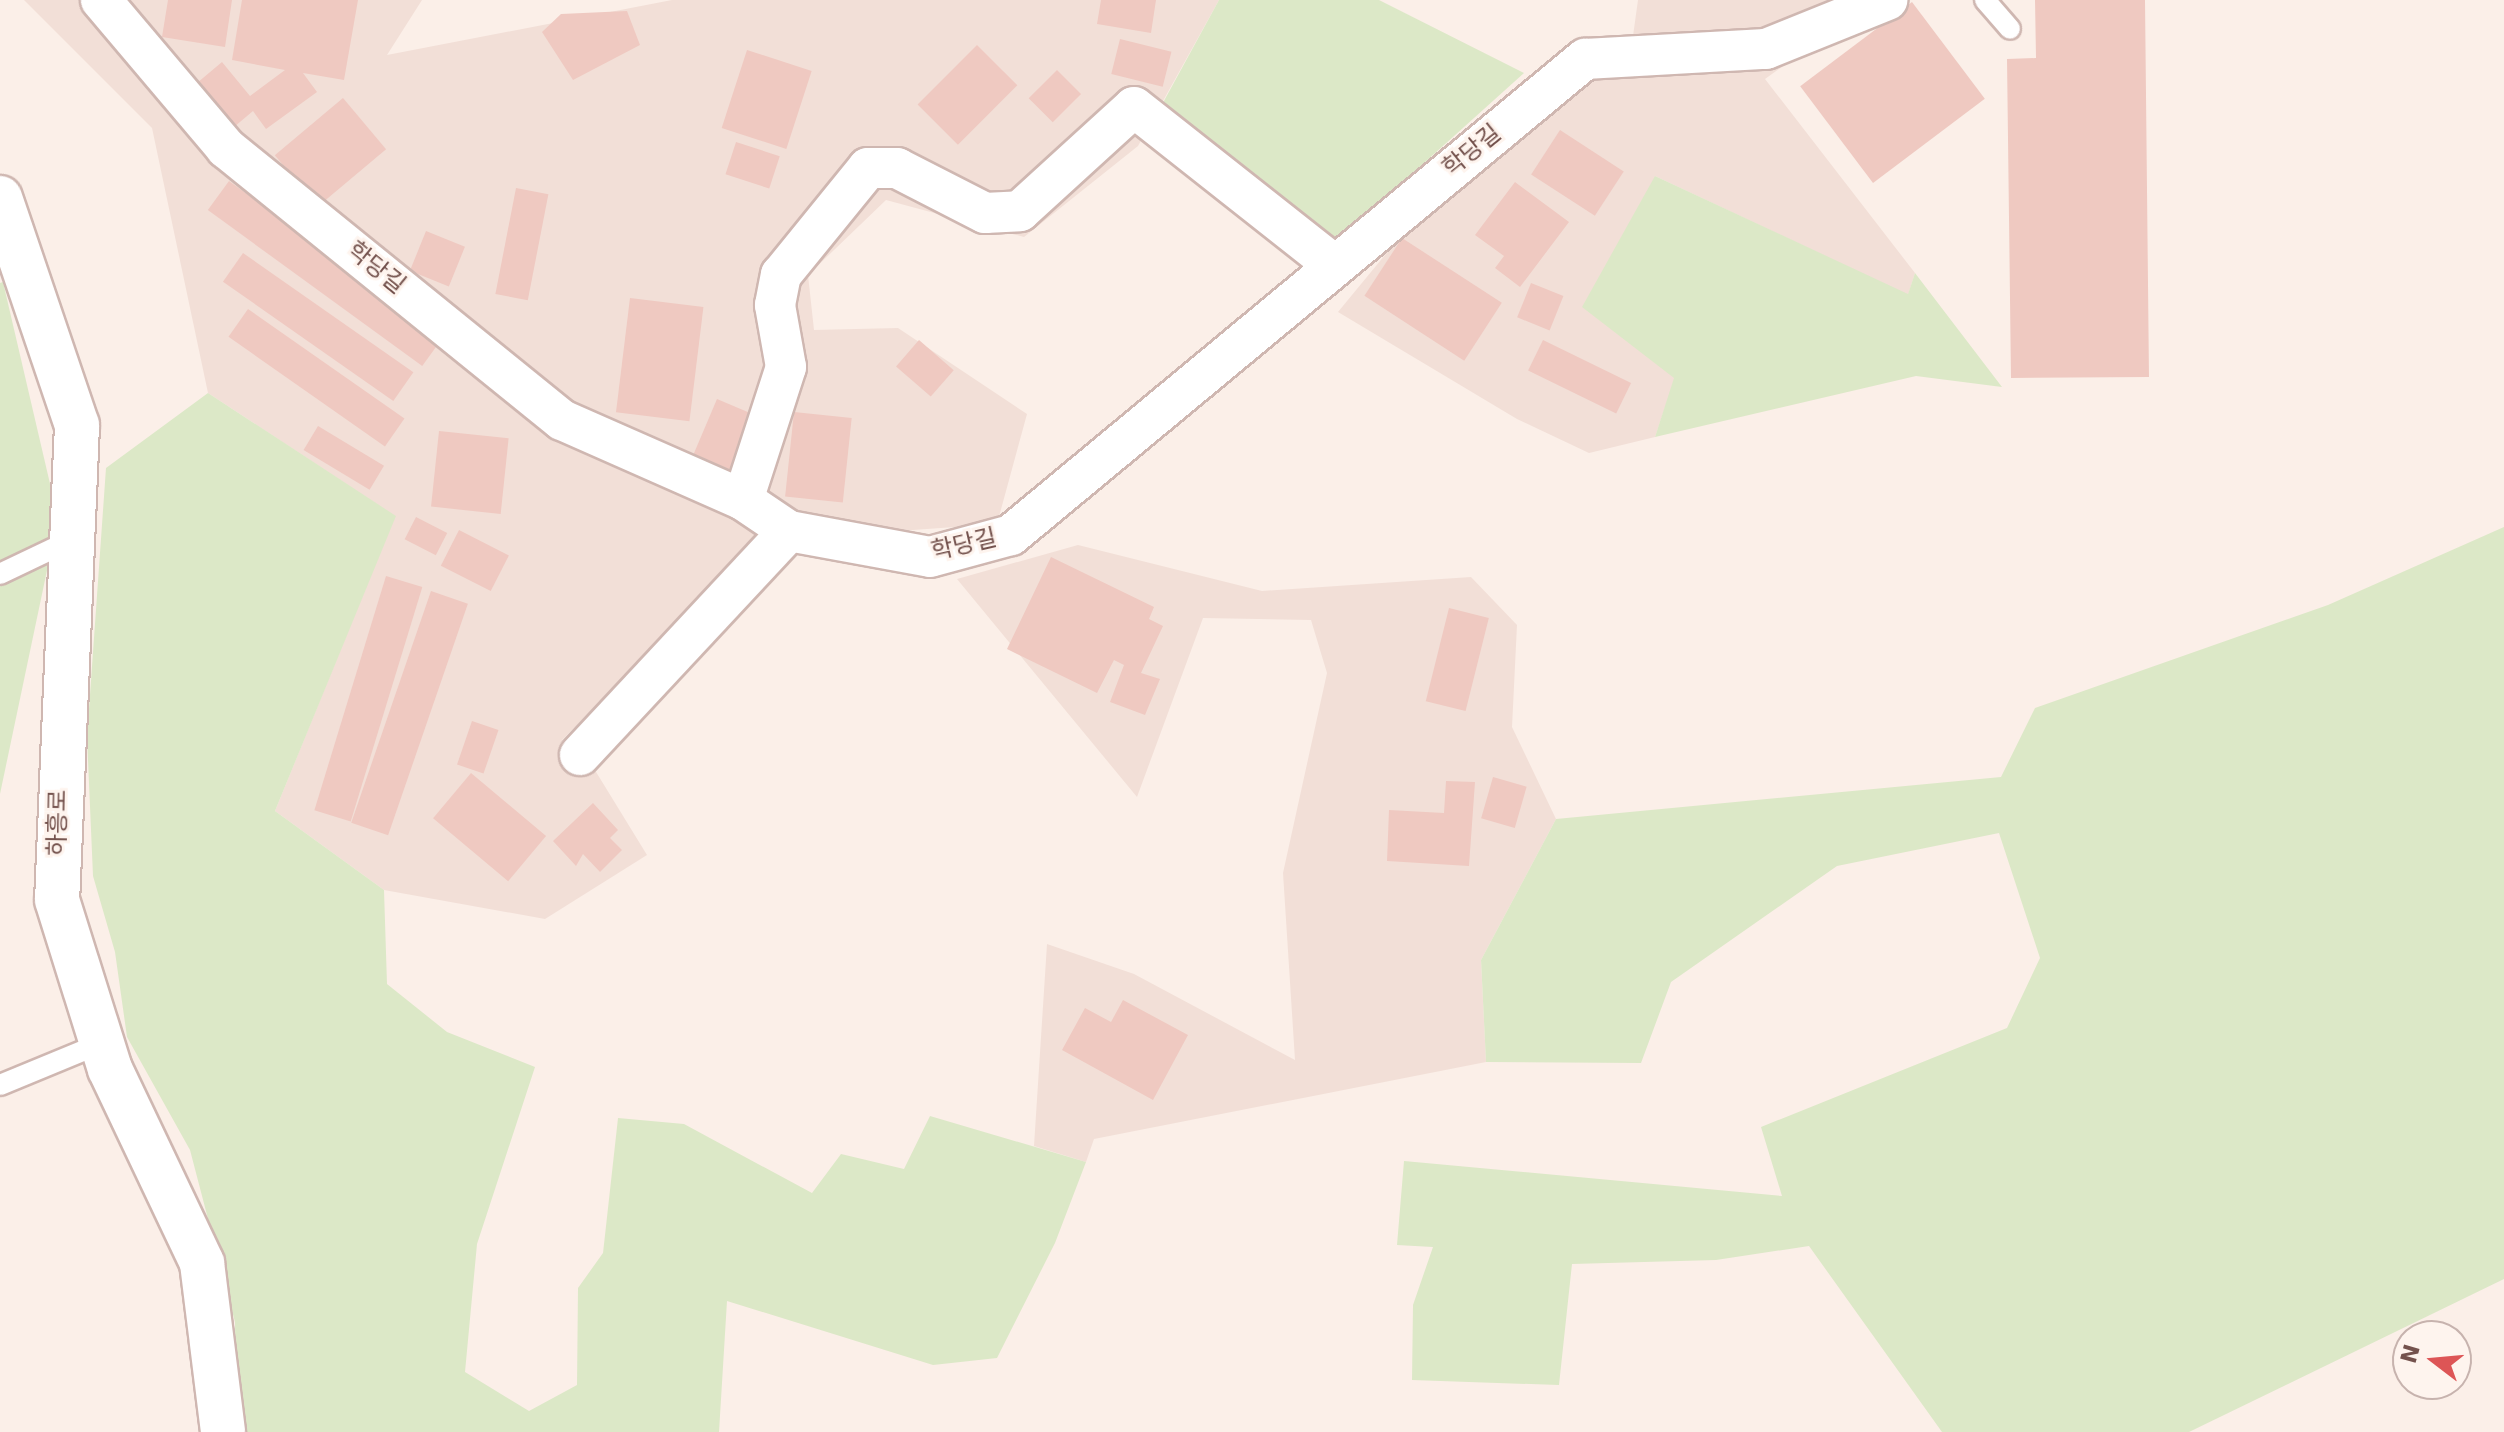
<!DOCTYPE html>
<html>
<head>
<meta charset="utf-8">
<style>
	body { margin:0 }
	#map { position:relative; width:2504px; height:1432px; overflow:hidden; background:#fbefe8; font-family:"DejaVu Sans","Noto Sans KR",sans-serif }
	div>[style] { position:absolute }
	.residential>* { inset:0; background:#f2dfd7 }
	.green>* { inset:0; background:#dce8c7 }
	.building>* { inset:0; background:#efc9c1; transform-origin:0 0 }
	.roads { filter:drop-shadow(2px 0 #cfb7b1) drop-shadow(-2px 0 #cfb7b1) drop-shadow(0 2px #cfb7b1) drop-shadow(0 -2px #cfb7b1) }
	.service>* { height:20px; margin:-10px; padding:0 10px; transform-origin:10px; border-radius:10px; background:#fff }
	.minor>* { height:40px; margin:-20px; padding:0 20px; transform-origin:20px; border-radius:20px; background:#fff }
	.tertiary>* { height:44px; margin:-22px; padding:0 22px; transform-origin:22px; border-radius:22px; background:#fff }
	span { translate:-50% -50%; white-space:nowrap; text-align:center; line-height:1.15; -webkit-text-stroke:6px #fef4ee; paint-order:stroke }
	.street-label { font-size:24px; color:#74524d }
	.north { position:absolute; left:2392px; top:1320px; width:80px; height:80px; box-sizing:border-box; background:#fef4ee; border:2px solid #c7b3ae; border-radius:50%; rotate:286deg; font-size:22px; font-weight:700; line-height:32px; text-align:center; color:#74524d }
	.north::after { content:''; display:block; margin:auto; width:28px; height:36px; background:#dd5556; clip-path:polygon(50% 0,100% 100%,50% 72%,0 100%) }
</style>
</head>
<body>
<div id="map">
	<div class="residential">
		<div style="clip-path:polygon(24px 0,422px 0,387px 55px,672px 0,1219px 0,1138px 146px,1024px 237px,886px 200px,808px 275px,814px 330px,898px 328px,1027px 414px,997px 524px,758px 541px,562px 740px,593px 767px,647px 855px,545px 919px,384px 890px,275px 811px,395px 516px,208px 393px,152px 128px)"></div>
		<div style="clip-path:polygon(1638px 0,1876px 0,1765px 79px,1915px 273px,1908px 295px,1655px 176px,1675px 378px,1655px 437px,1589px 453px,1517px 419px,1338px 312px,1413px 221px,1633px 36px)"></div>
		<div style="clip-path:polygon(1078px 545px,1262px 591px,1471px 577px,1517px 625px,1512px 727px,1556px 819px,1481px 960px,1486px 1062px,1094px 1139px,1086px 1162px,1034px 1146px,1047px 944px,1134px 974px,1295px 1060px,1283px 873px,1327px 673px,1311px 620px,1203px 618px,1137px 797px,957px 579px)"></div>
	</div>
	<div class="green">
		<div style="clip-path:polygon(1219px 0,1379px 0,1524px 73px,1334px 244px,1159px 110px)"></div>
		<div style="clip-path:polygon(1655px 176px,1908px 294px,1915px 273px,2002px 387px,1916px 376px,1655px 437px,1674px 378px,1582px 307px)"></div>
		<div style="clip-path:polygon(3px 282px,58px 518px,0 794px,0 283px)"></div>
		<div style="clip-path:polygon(208px 393px,396px 516px,275px 811px,384px 890px,387px 984px,447px 1032px,535px 1067px,477px 1244px,465px 1372px,529px 1411px,577px 1385px,578px 1288px,603px 1253px,618px 1118px,684px 1124px,812px 1193px,841px 1154px,904px 1169px,930px 1116px,1086px 1162px,1055px 1243px,997px 1358px,933px 1365px,727px 1301px,719px 1432px,236px 1432px,235px 1322px,190px 1150px,127px 1037px,115px 952px,93px 876px,87px 737px,106px 468px)"></div>
		<div style="clip-path:polygon(2504px 527px,2504px 1279px,2189px 1432px,1942px 1432px,1809px 1246px,1716px 1260px,1572px 1264px,1559px 1385px,1412px 1380px,1413px 1305px,1433px 1247px,1397px 1245px,1404px 1161px,1782px 1196px,1761px 1127px,2007px 1028px,2040px 958px,1999px 833px,1837px 866px,1671px 982px,1641px 1063px,1486px 1062px,1481px 960px,1556px 819px,2001px 777px,2035px 708px,2328px 605px)"></div>
	</div>
	<div class="building">
		<div style="clip-path:polygon(168px 0,232px 0,225px 47px,162px 37px)"></div>
		<div style="clip-path:polygon(242px 0,358px 0,344px 80px,303px 73px,317px 92px,266px 129px,253px 111px,234px 127px,197px 83px,222px 62px,250px 96px,285px 70px,232px 60px)"></div>
		<div style="clip-path:polygon(1101px 0,1156px 0,1151px 33px,1097px 24px)"></div>
		<div style="clip-path:polygon(2035px 0,2145px 0,2149px 377px,2011px 378px,2007px 59px,2036px 58px)"></div>
		<div style="left:1912px;top:2px;width:121px;height:140px;rotate:53deg"></div>
		<div style="clip-path:polygon(627px 11px,640px 45px,573px 80px,542px 32px,561px 14px)"></div>
		<div style="left:1120px;top:39px;width:53px;height:36px;rotate:14deg"></div>
		<div style="left:977px;top:45px;width:57px;height:84px;rotate:45deg"></div>
		<div style="left:747px;top:50px;width:68px;height:82px;rotate:18deg"></div>
		<div style="left:1057px;top:70px;width:34px;height:40px;rotate:45deg"></div>
		<div style="left:343px;top:98px;width:67px;height:89px;rotate:50deg"></div>
		<div style="left:1560px;top:130px;width:76px;height:53px;rotate:33deg"></div>
		<div style="left:736px;top:142px;width:46px;height:34px;rotate:18deg"></div>
		<div style="left:229px;top:181px;width:265px;height:36px;rotate:36deg"></div>
		<div style="clip-path:polygon(1515px 182px,1569px 222px,1520px 287px,1495px 268px,1504px 256px,1475px 235px)"></div>
		<div style="left:516px;top:188px;width:33px;height:108px;rotate:11deg"></div>
		<div style="left:426px;top:231px;width:42px;height:43px;rotate:22deg"></div>
		<div style="left:1402px;top:238px;width:119px;height:69px;rotate:33deg"></div>
		<div style="left:243px;top:253px;width:208px;height:35px;rotate:35deg"></div>
		<div style="left:1531px;top:283px;width:35px;height:37px;rotate:22deg"></div>
		<div style="left:630px;top:298px;width:74px;height:115px;rotate:7deg"></div>
		<div style="left:248px;top:309px;width:191px;height:34px;rotate:35deg"></div>
		<div style="left:919px;top:340px;width:46px;height:35px;rotate:41deg"></div>
		<div style="left:1543px;top:340px;width:98px;height:34px;rotate:26deg"></div>
		<div style="left:717px;top:399px;width:43px;height:69px;rotate:23deg"></div>
		<div style="left:794px;top:412px;width:58px;height:85px;rotate:6deg"></div>
		<div style="left:318px;top:426px;width:77px;height:28px;rotate:31deg"></div>
		<div style="left:439px;top:431px;width:70px;height:76px;rotate:6deg"></div>
		<div style="left:416px;top:517px;width:35px;height:25px;rotate:27deg"></div>
		<div style="left:459px;top:530px;width:56px;height:40px;rotate:27deg"></div>
		<div style="clip-path:polygon(1051px 557px,1154px 607px,1149px 619px,1163px 626px,1141px 673px,1160px 679px,1145px 715px,1110px 702px,1124px 665px,1114px 660px,1097px 693px,1007px 649px)"></div>
		<div style="left:386px;top:576px;width:38px;height:245px;rotate:17deg"></div>
		<div style="left:431px;top:591px;width:39px;height:245px;rotate:19deg"></div>
		<div style="left:1449px;top:608px;width:41px;height:96px;rotate:14deg"></div>
		<div style="left:472px;top:721px;width:28px;height:46px;rotate:19deg"></div>
		<div style="left:471px;top:773px;width:98px;height:59px;rotate:40deg"></div>
		<div style="left:1493px;top:777px;width:35px;height:43px;rotate:16deg"></div>
		<div style="clip-path:polygon(1446px 781px,1475px 782px,1469px 866px,1387px 861px,1389px 810px,1444px 813px)"></div>
		<div style="clip-path:polygon(593px 803px,618px 830px,610px 838px,622px 850px,600px 872px,583px 854px,576px 866px,553px 841px)"></div>
		<div style="clip-path:polygon(1123px 1000px,1188px 1035px,1153px 1100px,1062px 1050px,1085px 1008px,1111px 1022px)"></div>
	</div>
	<div class="roads">
		<div class="service">
			<div style="left:1985px;top:0;width:38px;rotate:49deg"></div>
			<div style="left:0;top:574px;width:81px;rotate:-25.6deg"></div>
			<div style="left:0;top:1085px;width:110px;rotate:-22.4deg"></div>
		</div>
		<div class="minor">
			<div style="left:101px;top:0;width:194px;rotate:49.8deg"></div>
			<div style="left:226px;top:148px;width:432px;rotate:39deg"></div>
			<div style="left:562px;top:420px;width:198px;rotate:23.8deg"></div>
			<div style="left:743px;top:500px;width:55px;rotate:34deg"></div>
			<div style="left:789px;top:531px;width:143px;rotate:10.4deg"></div>
			<div style="left:930px;top:557px;width:84px;rotate:-15.2deg"></div>
			<div style="left:1011px;top:535px;width:746px;rotate:-39.67deg"></div>
			<div style="left:1585px;top:59px;width:181px;rotate:-3.2deg"></div>
			<div style="left:1766px;top:49px;width:131px;rotate:-22deg"></div>
			<div style="left:743px;top:500px;width:140px;rotate:-72.1deg"></div>
			<div style="left:786px;top:367px;width:63px;rotate:-100.1deg"></div>
			<div style="left:775px;top:305px;width:31px;rotate:-79deg"></div>
			<div style="left:781px;top:275px;width:138px;rotate:-50.9deg"></div>
			<div style="left:868px;top:168px;width:29px"></div>
			<div style="left:897px;top:168px;width:99px;rotate:27.1deg"></div>
			<div style="left:985px;top:213px;width:35px;rotate:-3deg"></div>
			<div style="left:1020px;top:211px;width:154px;rotate:-42.4deg"></div>
			<div style="left:1134px;top:107px;width:253px;rotate:38.3deg"></div>
			<div style="left:580px;top:755px;width:306px;rotate:-47deg"></div>
		</div>
		<div class="tertiary">
			<div style="left:0;top:198px;width:240px;rotate:71.3deg"></div>
			<div style="left:77px;top:425px;width:475px;rotate:92.4deg"></div>
			<div style="left:57px;top:900px;width:177px;rotate:72.6deg"></div>
			<div style="left:110px;top:1069px;width:215px;rotate:64.6deg"></div>
			<div style="left:202px;top:1263px;width:170px;rotate:82.9deg"></div>
		</div>
	</div>
	<div class="street-label">
		<span style="left:1472px;top:151px;rotate:-39deg">학당길</span>
		<span style="left:376px;top:268px;rotate:39deg">학당길</span>
		<span style="left:964px;top:545px;rotate:-13deg">학당길</span>
		<span style="left:58px;top:823px;rotate:-89deg">하흥로</span>
	</div>
	<div class="north">N</div>
</div>
</body>
</html>
